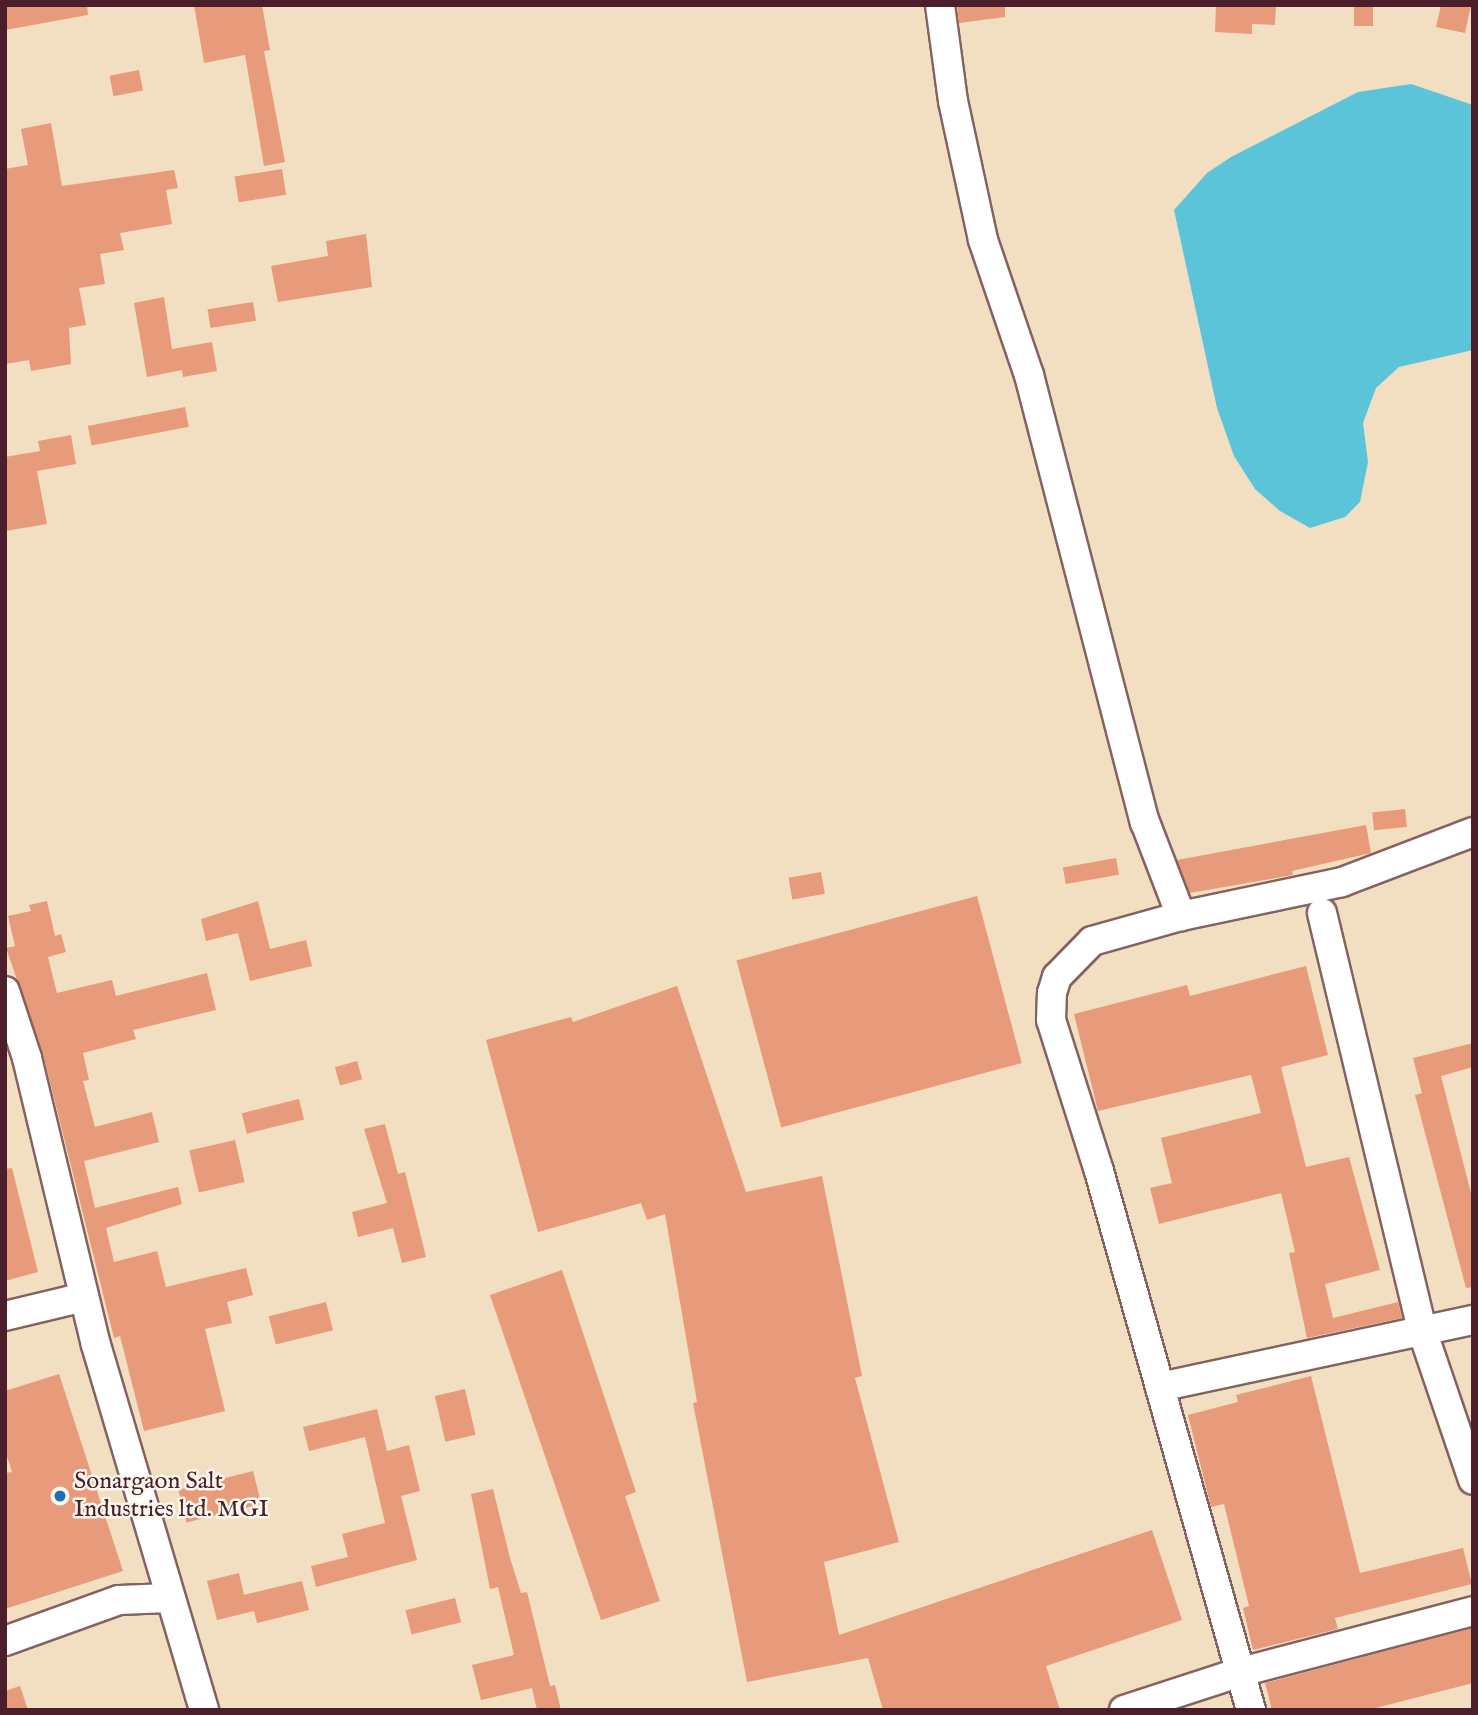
<!DOCTYPE html>
<html>
<head>
<meta charset="utf-8">
<style>
	body { margin:0 }
	#map { position:relative; width:1478px; height:1715px; overflow:hidden; background:#f2dfc1; font-family:"IM FELL English",serif }
	div>[style] { position:absolute }
	.water>* { inset:0; background:#5cc4d9 }
	.building>* { inset:0; background:#e79b7a; transform-origin:0 0 }
	.roads { filter:drop-shadow(2px 0 #856260) drop-shadow(-2px 0 #856260) drop-shadow(0 2px #856260) drop-shadow(0 -2px #856260) }
	.minor>* { height:28px; margin:-14px; padding:0 14px; transform-origin:14px; border-radius:14px; background:#fff }
	.dots>* { width:19px; height:19px; translate:-50% -50%; box-sizing:border-box; border:4px solid #fbf7ec; border-radius:50% }
	span { translate:-50% -50%; white-space:nowrap; text-align:center; line-height:1.15; -webkit-text-stroke:5px #fbf7ec; paint-order:stroke }
	.poi-label { font-size:24px; color:#4a1f2b }
	.left { translate:0 -50%; text-align:left }
	.frame { position:absolute; inset:0; border:7px solid #4a1f2b; pointer-events:none }
</style>
</head>
<body>
<div id="map">
	<div class="water">
		<div style="clip-path:polygon(1411px 84px,1473px 105px,1473px 350px,1399px 367px,1376px 388px,1363px 423px,1368px 462px,1360px 502px,1345px 517px,1310px 528px,1280px 511px,1255px 489px,1234px 456px,1217px 408px,1174px 210px,1207px 173px,1231px 157px,1358px 92px)"></div>
	</div>
	<div class="building">
		<div style="clip-path:polygon(5px 5px,87px 5px,88px 15px,5px 30px)"></div>
		<div style="clip-path:polygon(194px 5px,262px 5px,270px 50px,264px 51px,285px 162px,264px 166px,245px 55px,204px 63px)"></div>
		<div style="clip-path:polygon(957px 5px,1005px 5px,1005px 17px,959px 23px)"></div>
		<div style="clip-path:polygon(1216px 5px,1276px 5px,1275px 25px,1252px 24px,1252px 34px,1215px 32px)"></div>
		<div style="left:1354px;top:5px;width:19px;height:21px"></div>
		<div style="clip-path:polygon(1441px 5px,1471px 5px,1465px 33px,1436px 27px)"></div>
		<div style="left:139px;top:70px;width:21px;height:30px;rotate:79deg"></div>
		<div style="clip-path:polygon(51px 123px,62px 186px,174px 170px,178px 188px,166px 190px,172px 224px,120px 233px,124px 250px,100px 254px,105px 284px,79px 288px,86px 325px,69px 328px,71px 364px,31px 371px,29px 360px,5px 364px,5px 169px,28px 165px,21px 129px)"></div>
		<div style="left:282px;top:169px;width:26px;height:48px;rotate:81deg"></div>
		<div style="clip-path:polygon(366px 234px,372px 287px,278px 302px,271px 266px,328px 256px,326px 241px)"></div>
		<div style="clip-path:polygon(164px 297px,172px 349px,212px 342px,217px 371px,183px 377px,182px 370px,147px 377px,134px 303px)"></div>
		<div style="left:253px;top:302px;width:19px;height:46px;rotate:81deg"></div>
		<div style="left:185px;top:407px;width:20px;height:99px;rotate:79deg"></div>
		<div style="clip-path:polygon(71px 435px,76px 464px,37px 471px,47px 524px,5px 531px,5px 457px,40px 451px,38px 441px)"></div>
		<div style="left:1405px;top:809px;width:18px;height:33px;rotate:84deg"></div>
		<div style="clip-path:polygon(1366px 825px,1371px 853px,1292px 871px,1293px 875px,1190px 893px,1177px 860px)"></div>
		<div style="left:1116px;top:858px;width:17px;height:54px;rotate:80deg"></div>
		<div style="left:821px;top:872px;width:22px;height:33px;rotate:80deg"></div>
		<div style="left:977px;top:896px;width:173px;height:249px;rotate:75deg"></div>
		<div style="clip-path:polygon(47px 901px,55px 936px,61px 934px,66px 952px,48px 957px,57px 993px,112px 980px,116px 996px,207px 973px,216px 1010px,133px 1030px,136px 1039px,83px 1053px,89px 1080px,83px 1081px,95px 1127px,152px 1112px,159px 1142px,84px 1161px,95px 1208px,178px 1187px,182px 1204px,106px 1228px,114px 1262px,157px 1251px,166px 1287px,246px 1268px,253px 1295px,227px 1302px,232px 1323px,205px 1329px,225px 1411px,144px 1431px,120px 1336px,114px 1338px,43px 1054px,6px 948px,15px 946px,8px 916px,31px 911px,29px 905px)"></div>
		<div style="clip-path:polygon(258px 901px,270px 949px,306px 940px,312px 966px,250px 981px,238px 933px,206px 941px,201px 919px)"></div>
		<div style="clip-path:polygon(1306px 966px,1328px 1055px,1281px 1067px,1306px 1167px,1349px 1157px,1380px 1270px,1325px 1284px,1333px 1318px,1398px 1302px,1402px 1318px,1307px 1338px,1289px 1253px,1295px 1252px,1281px 1193px,1159px 1224px,1150px 1188px,1172px 1183px,1161px 1138px,1261px 1113px,1251px 1075px,1098px 1111px,1074px 1014px,1187px 985px,1190px 996px)"></div>
		<div style="clip-path:polygon(677px 986px,746px 1192px,822px 1176px,862px 1376px,855px 1378px,899px 1542px,824px 1562px,839px 1635px,1152px 1530px,1182px 1620px,1046px 1666px,1060px 1710px,883px 1710px,868px 1658px,747px 1682px,693px 1403px,697px 1402px,665px 1214px,647px 1220px,641px 1203px,538px 1232px,486px 1040px,571px 1017px,573px 1022px)"></div>
		<div style="clip-path:polygon(1473px 1043px,1473px 1067px,1441px 1076px,1473px 1201px,1473px 1287px,1466px 1288px,1415px 1095px,1422px 1093px,1413px 1058px)"></div>
		<div style="left:357px;top:1061px;width:19px;height:23px;rotate:74deg"></div>
		<div style="left:299px;top:1099px;width:21px;height:59px;rotate:76deg"></div>
		<div style="clip-path:polygon(385px 1124px,398px 1174px,405px 1172px,426px 1257px,402px 1263px,393px 1228px,358px 1237px,352px 1212px,387px 1203px,364px 1129px)"></div>
		<div style="left:235px;top:1140px;width:43px;height:47px;rotate:77deg"></div>
		<div style="clip-path:polygon(12px 1168px,38px 1272px,5px 1281px,5px 1169px)"></div>
		<div style="clip-path:polygon(562px 1270px,636px 1492px,625px 1496px,660px 1601px,601px 1620px,490px 1295px)"></div>
		<div style="left:326px;top:1302px;width:29px;height:59px;rotate:76deg"></div>
		<div style="clip-path:polygon(59px 1374px,123px 1571px,5px 1609px,5px 1473px,12px 1472px,5px 1450px,5px 1391px)"></div>
		<div style="clip-path:polygon(1311px 1376px,1360px 1573px,1463px 1548px,1472px 1584px,1335px 1618px,1338px 1629px,1253px 1650px,1243px 1608px,1249px 1606px,1224px 1504px,1211px 1507px,1188px 1415px,1238px 1402px,1236px 1395px)"></div>
		<div style="left:465px;top:1389px;width:47px;height:31px;rotate:77deg"></div>
		<div style="clip-path:polygon(377px 1409px,387px 1451px,409px 1445px,420px 1491px,401px 1496px,417px 1560px,316px 1587px,311px 1566px,348px 1557px,342px 1534px,385px 1523px,365px 1437px,309px 1451px,303px 1427px)"></div>
		<div style="left:253px;top:1471px;width:34px;height:77px;rotate:76deg"></div>
		<div style="clip-path:polygon(493px 1489px,510px 1558px,521px 1593px,527px 1592px,550px 1686px,555px 1685px,561px 1710px,537px 1710px,532px 1688px,481px 1700px,472px 1665px,514px 1655px,498px 1587px,490px 1589px,471px 1494px)"></div>
		<div style="clip-path:polygon(239px 1573px,244px 1595px,302px 1581px,309px 1610px,257px 1623px,254px 1611px,217px 1620px,207px 1581px)"></div>
		<div style="left:455px;top:1598px;width:25px;height:51px;rotate:76deg"></div>
		<div style="clip-path:polygon(1473px 1628px,1473px 1683px,1368px 1710px,1272px 1710px,1265px 1683px)"></div>
		<div style="clip-path:polygon(20px 1686px,28px 1710px,5px 1710px,5px 1691px)"></div>
	</div>
	<div class="roads">
		<div class="minor">
			<div style="left:940px;top:5px;width:97px;rotate:82.3deg"></div>
			<div style="left:953px;top:101px;width:142px;rotate:77.8deg"></div>
			<div style="left:983px;top:240px;width:143px;rotate:71.2deg"></div>
			<div style="left:1029px;top:375px;width:462px;rotate:75.5deg"></div>
			<div style="left:1145px;top:822px;width:101px;rotate:69deg"></div>
			<div style="left:1322px;top:913px;width:432px;rotate:76.5deg"></div>
			<div style="left:1423px;top:1333px;width:155px;rotate:71.2deg"></div>
			<div style="left:5px;top:991px;width:71px;rotate:71.8deg"></div>
			<div style="left:27px;top:1058px;width:295px;rotate:76.5deg"></div>
			<div style="left:96px;top:1345px;width:381px;rotate:73.5deg"></div>
			<div style="left:5px;top:1316px;width:81px;rotate:-13.5deg"></div>
			<div style="left:1160px;top:1387px;width:320px;rotate:-12.1deg"></div>
			<div style="left:5px;top:1641px;width:121px;rotate:-19.8deg"></div>
			<div style="left:119px;top:1600px;width:50px;rotate:-2.3deg"></div>
			<div style="left:1124px;top:1710px;width:123px;rotate:-18deg"></div>
			<div style="left:1241px;top:1672px;width:240px;rotate:-14.7deg"></div>
			<div style="left:1251px;top:1710px;width:560px;rotate:-105.75deg"></div>
			<div style="left:1099px;top:1171px;width:158px;rotate:-107.6deg"></div>
			<div style="left:1051px;top:1020px;width:27px;rotate:-88deg"></div>
			<div style="left:1052px;top:993px;width:17px;rotate:-73deg"></div>
			<div style="left:1057px;top:977px;width:50px;rotate:-45.8deg"></div>
			<div style="left:1092px;top:941px;width:92px;rotate:-15.7deg"></div>
			<div style="left:1181px;top:916px;width:165px;rotate:-11.9deg"></div>
			<div style="left:1342px;top:882px;width:140px;rotate:-20.9deg"></div>
		</div>
	</div>
	<div class="dots">
		<div style="left:60px;top:1496px;background:#1f6fb2"></div>
	</div>
	<div class="poi-label">
		<span class="left" style="left:74px;top:1496px">Sonargaon Salt<br>Industries ltd. MGI</span>
	</div>
	<div class="frame"></div>
</div>
</body>
</html>
